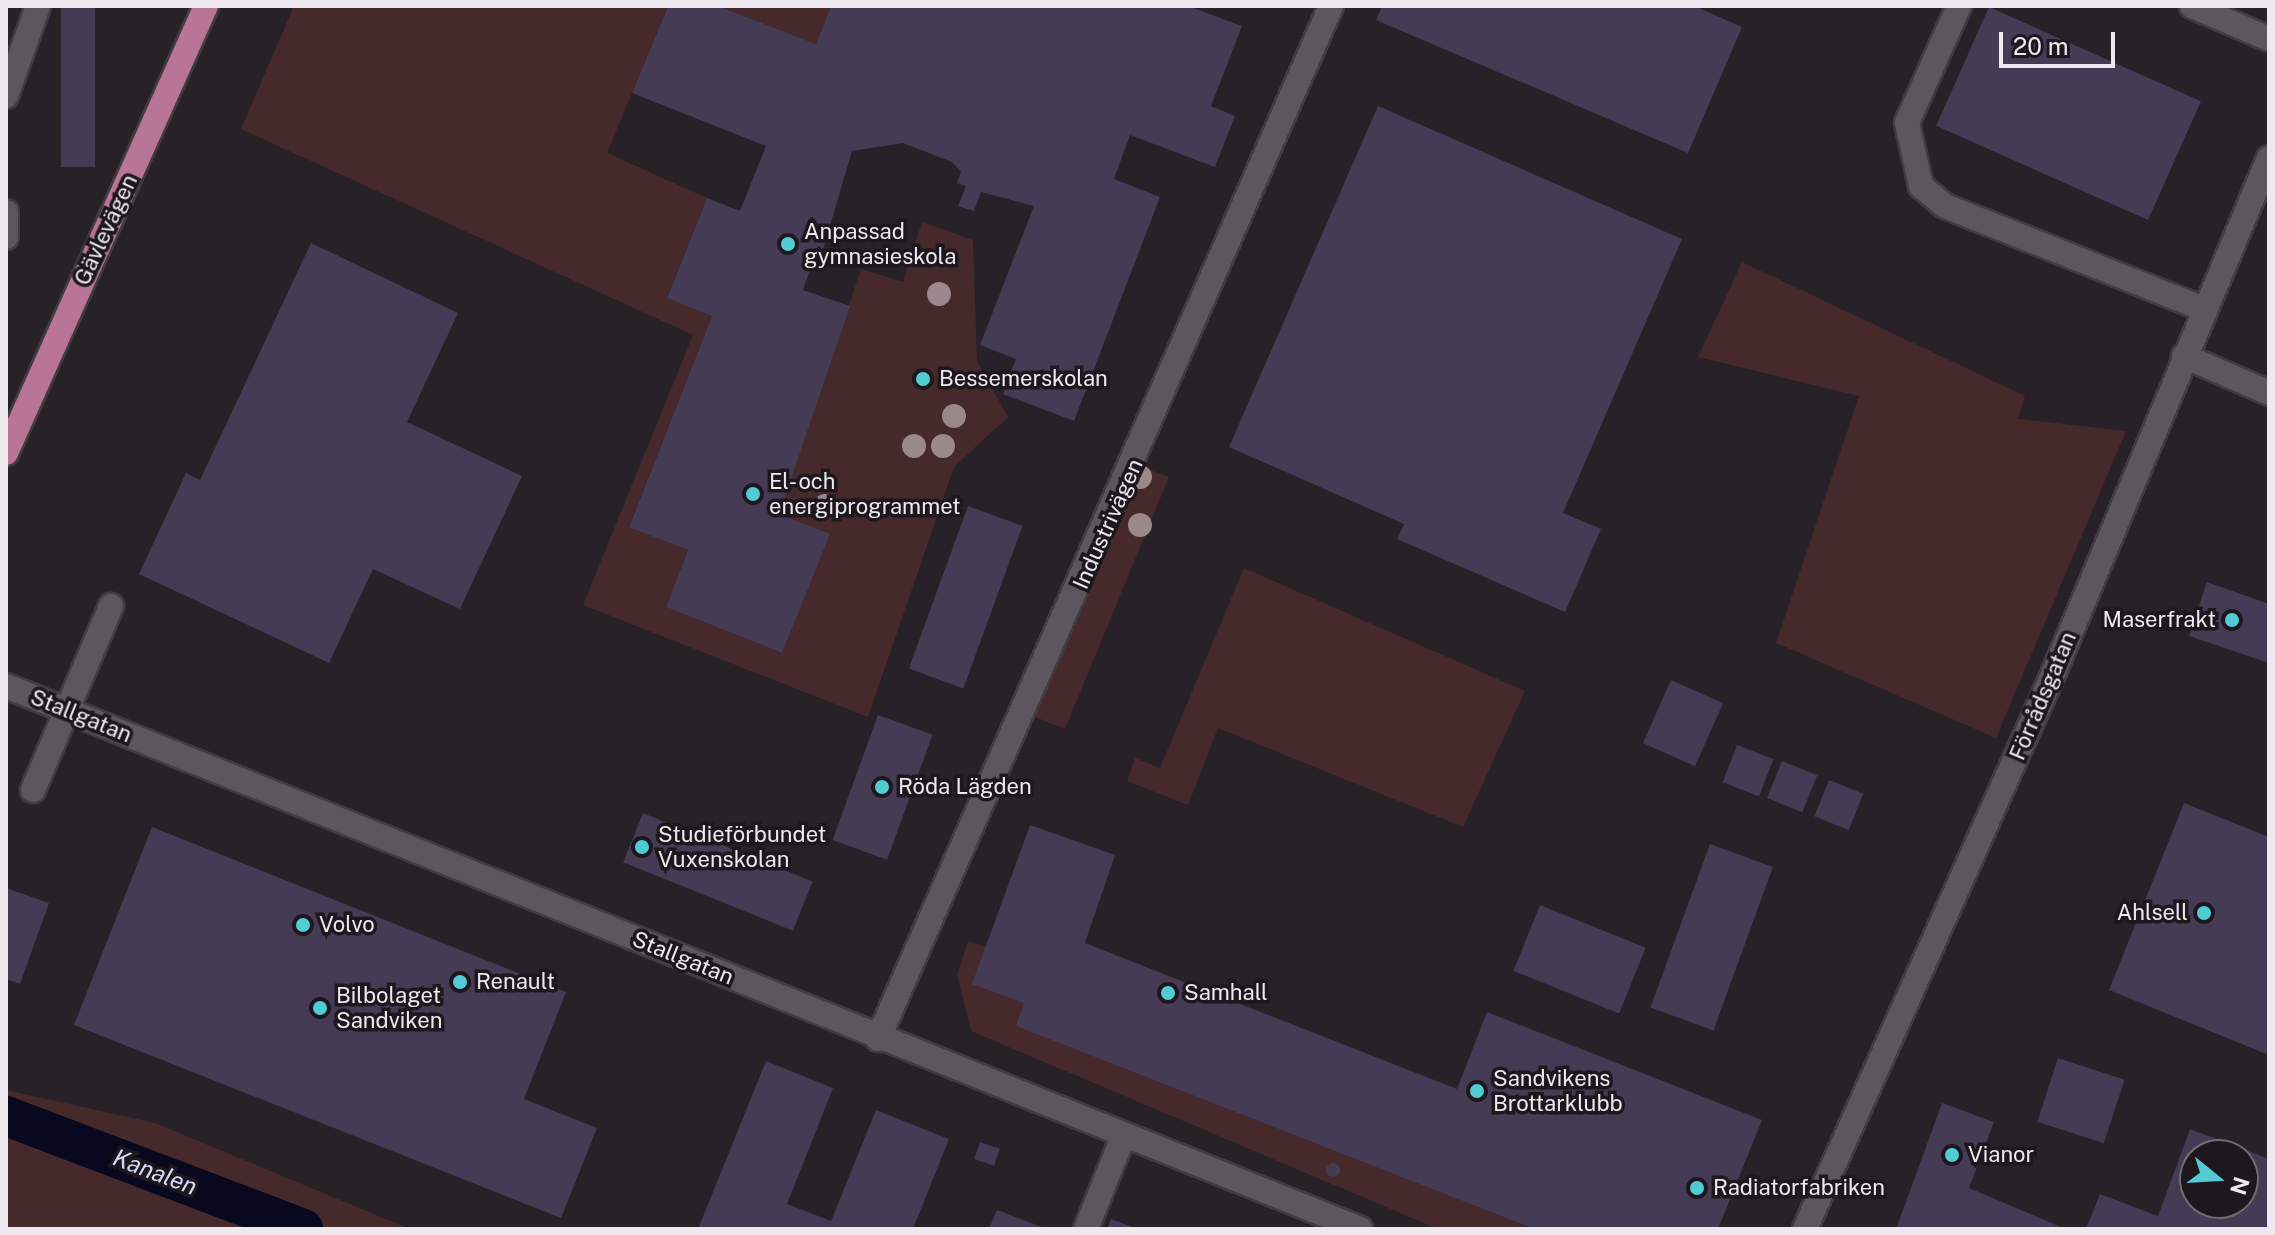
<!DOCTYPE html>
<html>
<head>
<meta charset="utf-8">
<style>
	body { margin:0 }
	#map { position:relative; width:2275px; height:1235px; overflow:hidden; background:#282127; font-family:"Public Sans",sans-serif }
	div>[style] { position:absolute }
	.green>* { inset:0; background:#46292a }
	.canal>* { height:40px; margin:-20px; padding:0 20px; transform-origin:20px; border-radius:20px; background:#08091e }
	.building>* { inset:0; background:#453b54; transform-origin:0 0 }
	.round { border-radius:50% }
	.roads { filter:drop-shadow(2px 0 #413c41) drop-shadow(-2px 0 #413c41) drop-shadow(0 2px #413c41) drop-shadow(0 -2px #413c41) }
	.minor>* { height:24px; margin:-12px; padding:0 12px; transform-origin:12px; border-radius:12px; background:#5e565e }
	.major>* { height:24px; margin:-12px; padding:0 12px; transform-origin:12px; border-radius:12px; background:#b87595 }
	.trees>* { width:24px; height:24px; margin:-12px; border-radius:50%; background:#9a888b }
	.dots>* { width:22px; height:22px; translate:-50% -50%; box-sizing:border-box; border:4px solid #1e181e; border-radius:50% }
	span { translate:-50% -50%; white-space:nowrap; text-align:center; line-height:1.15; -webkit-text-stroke:7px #1e181e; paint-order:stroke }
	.street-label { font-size:22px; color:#eee9ee }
	.poi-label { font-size:22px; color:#eee9ee }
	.left { translate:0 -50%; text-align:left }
	.right { translate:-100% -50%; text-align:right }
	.water-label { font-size:24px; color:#d4dafa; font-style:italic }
	.frame { position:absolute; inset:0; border:8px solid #eee9ee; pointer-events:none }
	.north { position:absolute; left:2179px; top:1139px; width:80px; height:80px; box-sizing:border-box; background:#1e181e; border:2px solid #716c71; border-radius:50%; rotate:108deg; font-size:22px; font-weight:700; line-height:32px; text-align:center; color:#eee9ee }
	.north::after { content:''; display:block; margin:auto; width:28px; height:36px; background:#51ccd5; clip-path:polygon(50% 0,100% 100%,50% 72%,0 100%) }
	.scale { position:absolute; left:1999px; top:32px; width:116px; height:36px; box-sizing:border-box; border:4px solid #eee9ee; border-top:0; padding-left:10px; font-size:24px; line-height:28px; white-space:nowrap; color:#eee9ee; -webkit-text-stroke:6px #1e181e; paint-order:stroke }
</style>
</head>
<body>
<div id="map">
	<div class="green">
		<div style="clip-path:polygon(294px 6px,668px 6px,607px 153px,707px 198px,667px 297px,712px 316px,629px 526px,688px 550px,666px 607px,782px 653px,829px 534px,779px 514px,861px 269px,903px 282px,922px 222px,973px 240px,977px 361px,1008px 417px,954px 467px,868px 717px,583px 605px,693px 335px,241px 129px)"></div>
		<div style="clip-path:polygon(718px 6px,831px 6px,816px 44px)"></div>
		<div style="clip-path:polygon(1742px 262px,2025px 396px,2018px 419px,2126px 431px,1996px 738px,1776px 643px,1859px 396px,1698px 357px)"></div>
		<div style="clip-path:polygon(1134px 464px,1169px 477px,1065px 729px,1025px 713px)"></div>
		<div style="clip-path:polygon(1244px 568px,1525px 691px,1463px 827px,1218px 728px,1188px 805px,1127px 781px,1135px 758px,1160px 768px)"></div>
		<div style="clip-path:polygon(968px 941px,986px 947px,1024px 1003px,1017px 1026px,1534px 1229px,1438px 1229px,971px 1031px,957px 975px)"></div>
		<div style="clip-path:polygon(6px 1090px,155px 1123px,410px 1229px,6px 1229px)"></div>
	</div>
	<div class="canal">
		<div style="left:6px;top:1116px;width:318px;rotate:20.8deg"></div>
	</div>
	<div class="building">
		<div style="left:61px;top:6px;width:34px;height:161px"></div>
		<div style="clip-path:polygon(668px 6px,718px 6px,816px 44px,831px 6px,1188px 6px,1242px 26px,1211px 106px,1235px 116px,1215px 167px,1130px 135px,1114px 179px,1160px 197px,1074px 421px,1003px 394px,1016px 359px,980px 345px,1034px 206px,981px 192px,974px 211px,958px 206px,966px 186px,957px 183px,961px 172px,952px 162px,903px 143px,852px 151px,819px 263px,813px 261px,803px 290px,850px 306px,779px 514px,830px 534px,782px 653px,666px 607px,688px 550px,629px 527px,712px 316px,667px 298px,707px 198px,740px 211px,766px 146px,632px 93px)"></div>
		<div style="clip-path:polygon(1382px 6px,1694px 6px,1742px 27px,1688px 153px,1376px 20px)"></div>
		<div style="left:1989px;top:7px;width:232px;height:130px;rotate:24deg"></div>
		<div style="clip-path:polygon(1378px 106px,1682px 239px,1563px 513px,1601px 529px,1565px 612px,1397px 539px,1404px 524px,1229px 447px)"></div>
		<div style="clip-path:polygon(311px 243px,458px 313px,407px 422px,522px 476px,460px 609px,373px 569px,329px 663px,139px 574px,186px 473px,200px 480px)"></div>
		<div style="left:968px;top:506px;width:58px;height:173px;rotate:20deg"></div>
		<div style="clip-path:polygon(2207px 582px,2269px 604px,2269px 663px,2189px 636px)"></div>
		<div style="left:1671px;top:680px;width:57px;height:69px;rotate:24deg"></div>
		<div style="left:878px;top:715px;width:58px;height:133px;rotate:20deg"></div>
		<div style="left:1737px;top:745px;width:39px;height:40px;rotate:21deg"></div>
		<div style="left:1782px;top:761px;width:38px;height:40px;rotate:22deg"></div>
		<div style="left:1829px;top:780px;width:37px;height:39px;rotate:22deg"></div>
		<div style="clip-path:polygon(2184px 803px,2269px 837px,2269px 1055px,2109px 990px)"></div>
		<div style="left:643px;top:813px;width:183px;height:53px;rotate:22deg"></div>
		<div style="clip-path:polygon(1030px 825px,1115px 855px,1085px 943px,1457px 1089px,1487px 1012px,1762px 1120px,1718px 1229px,1534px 1229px,1016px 1026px,1024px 1003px,972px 984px)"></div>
		<div style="clip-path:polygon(152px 827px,566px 992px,524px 1099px,597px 1128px,561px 1218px,74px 1025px)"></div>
		<div style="left:1710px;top:844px;width:67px;height:174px;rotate:20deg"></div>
		<div style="clip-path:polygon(6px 888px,49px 903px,20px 984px,6px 979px)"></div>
		<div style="left:1540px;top:905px;width:114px;height:71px;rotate:22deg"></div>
		<div style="left:2058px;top:1058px;width:70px;height:67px;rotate:18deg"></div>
		<div style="clip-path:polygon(766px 1061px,833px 1088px,787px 1204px,831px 1221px,876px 1110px,949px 1139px,913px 1229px,698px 1229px)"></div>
		<div style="clip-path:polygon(1942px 1103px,1994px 1122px,1969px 1188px,2066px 1229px,1896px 1229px)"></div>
		<div style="clip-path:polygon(evenodd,2190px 1129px,2269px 1159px,2269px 1229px,2086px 1229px,2100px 1194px,2158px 1216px,2190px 1129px,2195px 1155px,2243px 1155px,2243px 1203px,2195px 1203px,2195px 1155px)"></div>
		<div style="left:980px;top:1142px;width:21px;height:18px;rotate:19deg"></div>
		<div class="round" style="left:1326px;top:1163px;width:14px;height:14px"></div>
		<div style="clip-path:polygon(997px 1210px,1047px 1229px,989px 1229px)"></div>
		<div style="clip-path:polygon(1111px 1219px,1138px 1229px,1107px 1229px)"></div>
	</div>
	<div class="roads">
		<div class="minor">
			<div style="left:1959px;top:6px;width:128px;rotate:114deg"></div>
			<div style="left:1907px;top:123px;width:65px;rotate:77.5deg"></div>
			<div style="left:1921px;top:186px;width:31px;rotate:40deg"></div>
			<div style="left:1945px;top:206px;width:279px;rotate:21.7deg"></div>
			<div style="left:2192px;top:6px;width:84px;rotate:23.2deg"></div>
			<div style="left:6px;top:96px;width:96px;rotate:-70.4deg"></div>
			<div style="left:6px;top:212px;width:25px;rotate:90deg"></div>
			<div style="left:2184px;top:356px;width:93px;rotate:23.5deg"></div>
			<div style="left:6px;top:686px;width:1459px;rotate:21.85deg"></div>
			<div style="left:33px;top:790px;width:200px;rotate:-67deg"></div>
			<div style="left:878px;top:1039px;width:1128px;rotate:-66.32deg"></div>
			<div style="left:1086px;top:1229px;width:99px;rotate:-68.1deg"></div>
			<div style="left:1805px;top:1229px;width:610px;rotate:-65.91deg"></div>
			<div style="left:2054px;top:672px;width:557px;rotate:-67.3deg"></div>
		</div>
		<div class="major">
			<div style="left:6px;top:453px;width:490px;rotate:-65.9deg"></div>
		</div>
	</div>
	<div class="trees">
		<div style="left:939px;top:294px"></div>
		<div style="left:954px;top:416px"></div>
		<div style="left:914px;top:446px"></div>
		<div style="left:943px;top:446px"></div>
		<div style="left:1140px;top:477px"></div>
		<div style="left:825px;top:506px"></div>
		<div style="left:1140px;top:525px"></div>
	</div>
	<div class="dots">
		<div style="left:788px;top:244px;background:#51ccd5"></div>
		<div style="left:923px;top:379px;background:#51ccd5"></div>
		<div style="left:753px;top:494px;background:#51ccd5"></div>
		<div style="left:2232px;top:620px;background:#51ccd5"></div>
		<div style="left:882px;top:787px;background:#51ccd5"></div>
		<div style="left:642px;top:847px;background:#51ccd5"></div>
		<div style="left:2204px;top:913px;background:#51ccd5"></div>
		<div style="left:303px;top:925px;background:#51ccd5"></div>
		<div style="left:460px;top:982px;background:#51ccd5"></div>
		<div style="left:1168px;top:993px;background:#51ccd5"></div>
		<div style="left:320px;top:1008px;background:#51ccd5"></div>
		<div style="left:1477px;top:1091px;background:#51ccd5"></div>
		<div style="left:1952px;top:1155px;background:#51ccd5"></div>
		<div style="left:1697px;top:1188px;background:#51ccd5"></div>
	</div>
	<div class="street-label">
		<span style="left:106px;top:230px;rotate:-65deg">Gävlevägen</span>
		<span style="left:1108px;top:524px;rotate:-66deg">Industrivägen</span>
		<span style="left:2043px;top:696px;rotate:-67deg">Förrådsgatan</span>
		<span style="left:81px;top:716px;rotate:22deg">Stallgatan</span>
		<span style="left:683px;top:958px;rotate:22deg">Stallgatan</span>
	</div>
	<div class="poi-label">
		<span class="left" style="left:804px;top:244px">Anpassad<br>gymnasieskola</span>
		<span class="left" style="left:939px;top:379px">Bessemerskolan</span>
		<span class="left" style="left:769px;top:494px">El- och<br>energiprogrammet</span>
		<span class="right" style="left:2216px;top:620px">Maserfrakt</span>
		<span class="left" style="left:898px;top:787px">Röda Lägden</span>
		<span class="left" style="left:658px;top:847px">Studieförbundet<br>Vuxenskolan</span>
		<span class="right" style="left:2188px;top:913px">Ahlsell</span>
		<span class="left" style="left:319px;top:925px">Volvo</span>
		<span class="left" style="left:476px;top:982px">Renault</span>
		<span class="left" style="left:1184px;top:993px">Samhall</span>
		<span class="left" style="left:336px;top:1008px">Bilbolaget<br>Sandviken</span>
		<span class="left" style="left:1493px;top:1091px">Sandvikens<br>Brottarklubb</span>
		<span class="left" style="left:1968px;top:1155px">Vianor</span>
		<span class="left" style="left:1713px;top:1188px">Radiatorfabriken</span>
	</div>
	<div class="water-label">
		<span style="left:155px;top:1172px;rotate:21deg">Kanalen</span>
	</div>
	<div class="frame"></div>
	<div class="north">N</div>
	<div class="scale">20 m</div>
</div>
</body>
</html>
